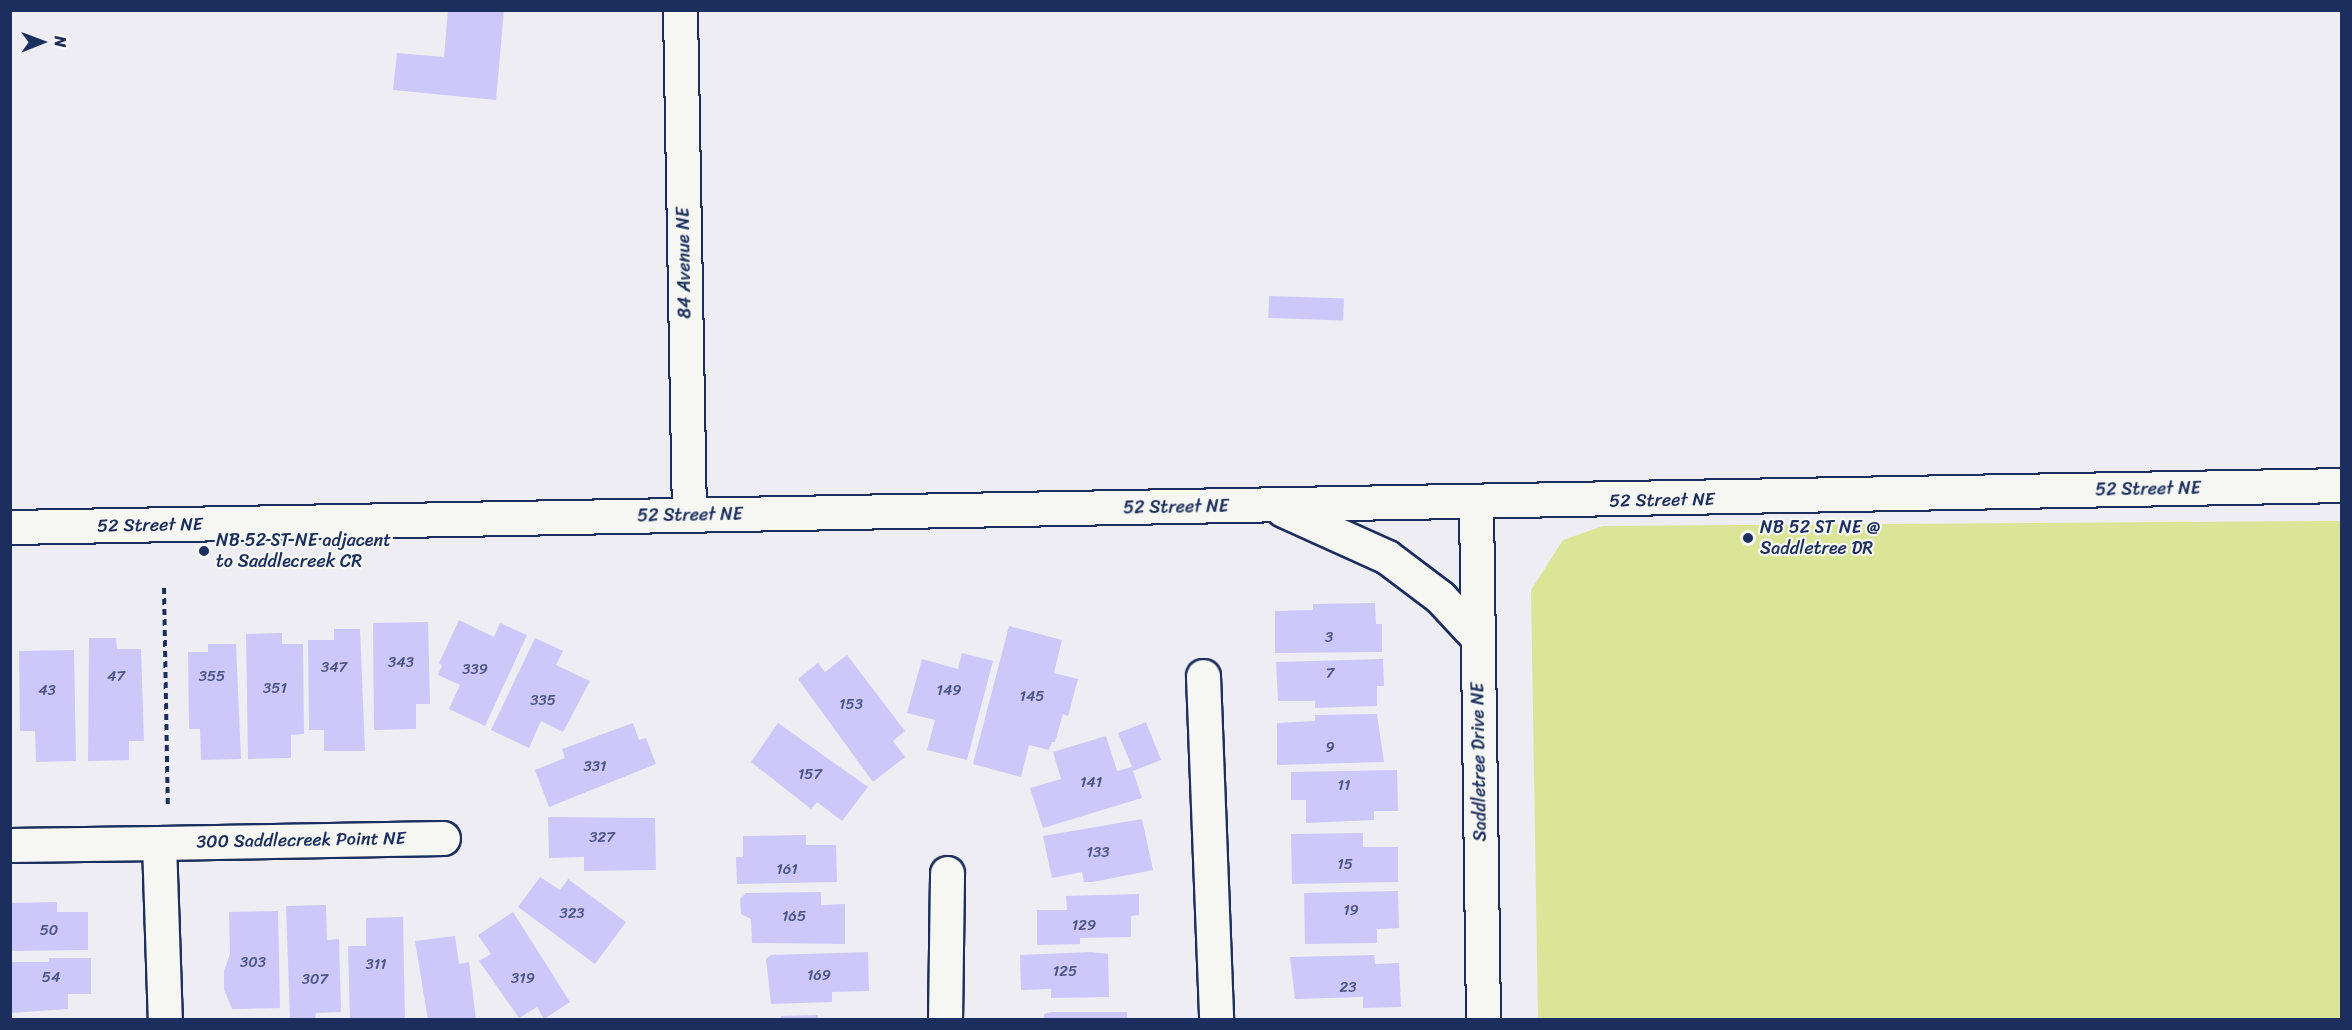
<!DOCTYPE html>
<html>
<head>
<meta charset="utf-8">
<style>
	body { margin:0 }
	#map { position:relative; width:2352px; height:1030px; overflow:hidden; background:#eeedf4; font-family:Sriracha,sans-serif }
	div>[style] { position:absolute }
	.green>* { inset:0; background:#dae597 }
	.building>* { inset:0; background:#cec7fa; transform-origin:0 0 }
	.path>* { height:4px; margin-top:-2px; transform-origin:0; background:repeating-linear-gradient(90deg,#1b2f5e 0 6px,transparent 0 10.5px) }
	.roads { filter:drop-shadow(2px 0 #1b2f5e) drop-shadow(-2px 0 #1b2f5e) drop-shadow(0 2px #1b2f5e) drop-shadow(0 -2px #1b2f5e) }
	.minor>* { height:33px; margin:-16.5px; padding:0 16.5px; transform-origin:16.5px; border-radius:16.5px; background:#f6f6f2 }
	.dots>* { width:16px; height:16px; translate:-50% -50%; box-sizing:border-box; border:3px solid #f6f6f2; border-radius:50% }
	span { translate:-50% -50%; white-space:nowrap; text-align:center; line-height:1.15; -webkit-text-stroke:4.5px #f6f6f2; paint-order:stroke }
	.number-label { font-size:15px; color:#485585 }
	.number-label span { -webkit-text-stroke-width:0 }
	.street-label { font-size:18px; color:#1b2f5e }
	.poi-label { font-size:18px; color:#1b2f5e }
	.left { translate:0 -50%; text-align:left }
	.frame { position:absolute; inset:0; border:12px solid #1b2f5e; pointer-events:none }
	.north { position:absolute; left:12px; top:12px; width:60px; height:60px; -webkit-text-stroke:4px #f6f6f2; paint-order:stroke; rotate:89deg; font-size:16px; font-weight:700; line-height:24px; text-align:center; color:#1b2f5e }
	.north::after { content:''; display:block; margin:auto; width:21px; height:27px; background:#1b2f5e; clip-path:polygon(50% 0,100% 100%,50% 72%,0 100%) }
</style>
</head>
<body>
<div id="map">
	<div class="green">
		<div style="clip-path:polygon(2341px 521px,2341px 1019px,1538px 1019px,1531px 590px,1563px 540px,1603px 526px)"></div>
	</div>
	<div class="building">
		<div style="clip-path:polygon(448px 10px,504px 10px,496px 100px,393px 90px,397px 53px,444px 57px)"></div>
		<div style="left:1269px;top:296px;width:75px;height:22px;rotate:2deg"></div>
		<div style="clip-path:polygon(1375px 603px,1376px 624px,1382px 624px,1382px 652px,1275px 653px,1275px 611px,1313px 610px,1313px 604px)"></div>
		<div style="clip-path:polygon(459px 620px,494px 637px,500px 623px,527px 635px,485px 726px,449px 709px,460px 685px,438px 675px,442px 665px,439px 663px)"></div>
		<div style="clip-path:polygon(428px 622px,430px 704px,416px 704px,416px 729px,374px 730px,373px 623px)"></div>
		<div style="clip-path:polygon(1009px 626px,1062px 640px,1054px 673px,1078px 679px,1068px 716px,1063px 714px,1055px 742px,1052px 742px,1049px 750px,1029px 745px,1021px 777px,973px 764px)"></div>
		<div style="clip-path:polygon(334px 629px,360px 629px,365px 751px,324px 751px,324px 730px,309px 730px,308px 640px,334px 640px)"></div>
		<div style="clip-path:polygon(282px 633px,282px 644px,303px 644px,304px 734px,291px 735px,291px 758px,248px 759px,246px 634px)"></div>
		<div style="clip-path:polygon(89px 638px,116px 638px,117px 649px,141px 649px,144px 741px,129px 741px,129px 760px,88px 761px)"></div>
		<div style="clip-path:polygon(535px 638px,563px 651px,556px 665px,590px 681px,563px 732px,541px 721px,529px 748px,491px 730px)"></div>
		<div style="clip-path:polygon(208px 644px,236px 644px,241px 759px,201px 760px,200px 729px,189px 729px,188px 652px,208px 652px)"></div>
		<div style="clip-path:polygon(74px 650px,76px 761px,36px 762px,35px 731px,20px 731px,19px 651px)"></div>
		<div style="clip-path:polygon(962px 653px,993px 661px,967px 760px,927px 750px,935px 720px,907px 713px,922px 659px,958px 669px)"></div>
		<div style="clip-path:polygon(847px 655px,905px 731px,893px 741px,905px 757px,873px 782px,798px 679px,818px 663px,825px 672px)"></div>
		<div style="clip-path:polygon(1383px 659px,1384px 686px,1377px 686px,1377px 706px,1315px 708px,1315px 701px,1278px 701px,1276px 662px)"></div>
		<div style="clip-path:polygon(1377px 714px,1384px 762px,1277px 765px,1277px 723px,1315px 721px,1315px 715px)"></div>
		<div style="clip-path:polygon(1146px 722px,1161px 760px,1133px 771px,1142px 798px,1043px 828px,1030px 788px,1061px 779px,1053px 752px,1106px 736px,1117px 771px,1132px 767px,1118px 733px)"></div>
		<div style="clip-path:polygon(633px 723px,639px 740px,646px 738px,656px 764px,549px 807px,535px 770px,565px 758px,562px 749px)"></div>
		<div style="clip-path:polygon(778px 723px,868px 787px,842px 821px,817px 802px,811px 809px,751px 762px)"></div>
		<div style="clip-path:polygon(1397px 770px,1398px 811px,1374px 811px,1374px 820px,1306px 823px,1306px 800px,1291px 800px,1291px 772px)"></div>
		<div style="clip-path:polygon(548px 817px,655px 818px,656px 870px,584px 871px,584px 857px,549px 858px)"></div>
		<div style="clip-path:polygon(1142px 819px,1153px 870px,1093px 882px,1084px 882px,1082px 872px,1052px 878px,1043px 836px)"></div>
		<div style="clip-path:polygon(1363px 833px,1363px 847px,1398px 847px,1398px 882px,1292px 884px,1291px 834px)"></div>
		<div style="clip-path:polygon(806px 835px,806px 845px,836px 845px,837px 882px,737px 884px,736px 857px,743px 857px,743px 836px)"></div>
		<div style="clip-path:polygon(540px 877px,560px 890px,568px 879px,626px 922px,595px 964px,518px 907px)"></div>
		<div style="clip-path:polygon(1398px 891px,1399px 928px,1377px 929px,1377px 943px,1305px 944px,1304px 893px)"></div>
		<div style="clip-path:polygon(821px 892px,821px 905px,845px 904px,845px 944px,752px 943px,751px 919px,741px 914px,740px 899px,746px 893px)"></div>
		<div style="clip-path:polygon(1139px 894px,1139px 915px,1131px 916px,1131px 937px,1080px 938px,1080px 944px,1037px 945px,1037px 910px,1067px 910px,1066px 896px)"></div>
		<div style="clip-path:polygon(57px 902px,57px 912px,88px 912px,88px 950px,10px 951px,10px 903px)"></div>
		<div style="clip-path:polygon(326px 905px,327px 940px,339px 939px,341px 1012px,316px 1013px,315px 1020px,290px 1020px,286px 906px)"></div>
		<div style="clip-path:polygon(278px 911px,280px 1008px,232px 1009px,224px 989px,224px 971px,230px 954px,229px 912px)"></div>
		<div style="clip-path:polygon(513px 912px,570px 1002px,544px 1019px,537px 1007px,519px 1018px,479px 961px,491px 954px,478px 935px)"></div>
		<div style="clip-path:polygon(403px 917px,405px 1020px,350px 1020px,348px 946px,366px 946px,366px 918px)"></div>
		<div style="clip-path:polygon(455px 936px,459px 964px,469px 962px,476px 1020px,428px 1020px,415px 941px)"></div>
		<div style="clip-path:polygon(868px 952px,869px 991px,832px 992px,832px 1002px,771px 1004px,766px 959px,771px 955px)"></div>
		<div style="clip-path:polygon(1091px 952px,1108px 954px,1109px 997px,1051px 998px,1051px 989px,1021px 990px,1020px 955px)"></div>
		<div style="clip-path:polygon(1374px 955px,1375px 964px,1399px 963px,1401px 1007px,1363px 1008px,1363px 997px,1295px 999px,1290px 957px)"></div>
		<div style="clip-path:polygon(49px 958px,91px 958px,91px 994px,68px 994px,68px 1009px,10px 1013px,10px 962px,49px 962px)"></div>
		<div style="clip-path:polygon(1051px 1012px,1127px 1012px,1127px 1020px,1044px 1020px,1044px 1014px)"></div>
		<div style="clip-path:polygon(818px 1015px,818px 1020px,781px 1020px,781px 1016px)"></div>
	</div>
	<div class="path">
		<div style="left:164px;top:588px;width:219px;rotate:89deg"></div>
	</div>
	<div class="roads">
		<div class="minor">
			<div style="left:680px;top:10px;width:505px;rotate:88.98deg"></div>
			<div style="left:1476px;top:504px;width:516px;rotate:89.22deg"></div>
			<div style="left:1283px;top:510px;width:114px;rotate:24.3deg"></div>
			<div style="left:1387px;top:557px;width:66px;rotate:37deg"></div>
			<div style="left:1440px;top:597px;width:54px;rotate:47.2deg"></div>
			<div style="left:10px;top:527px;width:2332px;rotate:-1.03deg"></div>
			<div style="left:1203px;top:676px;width:344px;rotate:87.8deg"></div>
			<div style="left:159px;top:843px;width:284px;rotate:-1deg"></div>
			<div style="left:10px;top:845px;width:149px;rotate:-0.8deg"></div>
			<div style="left:159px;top:843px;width:177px;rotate:88.1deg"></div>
			<div style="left:945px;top:1020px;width:147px;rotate:-89.2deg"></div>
		</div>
	</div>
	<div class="dots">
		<div style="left:1748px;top:538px;background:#1b2f5e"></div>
		<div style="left:204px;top:551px;background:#1b2f5e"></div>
	</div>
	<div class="number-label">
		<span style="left:1329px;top:638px">3</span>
		<span style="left:401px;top:663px">343</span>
		<span style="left:334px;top:668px">347</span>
		<span style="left:475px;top:670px">339</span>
		<span style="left:1330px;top:674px">7</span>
		<span style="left:116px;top:677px">47</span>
		<span style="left:212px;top:677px">355</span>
		<span style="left:275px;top:689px">351</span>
		<span style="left:47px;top:691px">43</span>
		<span style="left:949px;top:691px">149</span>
		<span style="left:1032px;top:697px">145</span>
		<span style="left:543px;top:701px">335</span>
		<span style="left:851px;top:705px">153</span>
		<span style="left:1330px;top:748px">9</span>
		<span style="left:595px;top:767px">331</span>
		<span style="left:810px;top:775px">157</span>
		<span style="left:1091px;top:783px">141</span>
		<span style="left:1344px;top:786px">11</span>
		<span style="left:602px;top:838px">327</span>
		<span style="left:1098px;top:853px">133</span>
		<span style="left:1345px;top:865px">15</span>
		<span style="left:787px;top:870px">161</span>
		<span style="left:1351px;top:911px">19</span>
		<span style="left:572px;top:914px">323</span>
		<span style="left:794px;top:917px">165</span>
		<span style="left:1084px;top:926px">129</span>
		<span style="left:49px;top:931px">50</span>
		<span style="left:253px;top:963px">303</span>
		<span style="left:376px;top:965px">311</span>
		<span style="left:1065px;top:972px">125</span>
		<span style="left:819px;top:976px">169</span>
		<span style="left:51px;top:978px">54</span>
		<span style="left:523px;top:979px">319</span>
		<span style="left:315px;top:980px">307</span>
		<span style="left:1348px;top:988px">23</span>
	</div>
	<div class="street-label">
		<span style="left:684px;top:263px;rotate:-91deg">84 Avenue NE</span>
		<span style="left:2148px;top:489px;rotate:-1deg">52 Street NE</span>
		<span style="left:1662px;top:500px;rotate:-1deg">52 Street NE</span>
		<span style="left:1176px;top:507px;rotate:-1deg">52 Street NE</span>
		<span style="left:690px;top:515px;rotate:-1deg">52 Street NE</span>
		<span style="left:150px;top:525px;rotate:-1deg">52 Street NE</span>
		<span style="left:1479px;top:762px;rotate:-91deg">Saddletree Drive NE</span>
		<span style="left:301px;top:840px;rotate:-1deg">300 Saddlecreek Point NE</span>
	</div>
	<div class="poi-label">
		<span class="left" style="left:1760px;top:538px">NB 52 ST NE @<br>Saddletree DR</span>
		<span class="left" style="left:216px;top:551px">NB 52 ST NE adjacent<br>to Saddlecreek CR</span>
	</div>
	<div class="frame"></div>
	<div class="north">N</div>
</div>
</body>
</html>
